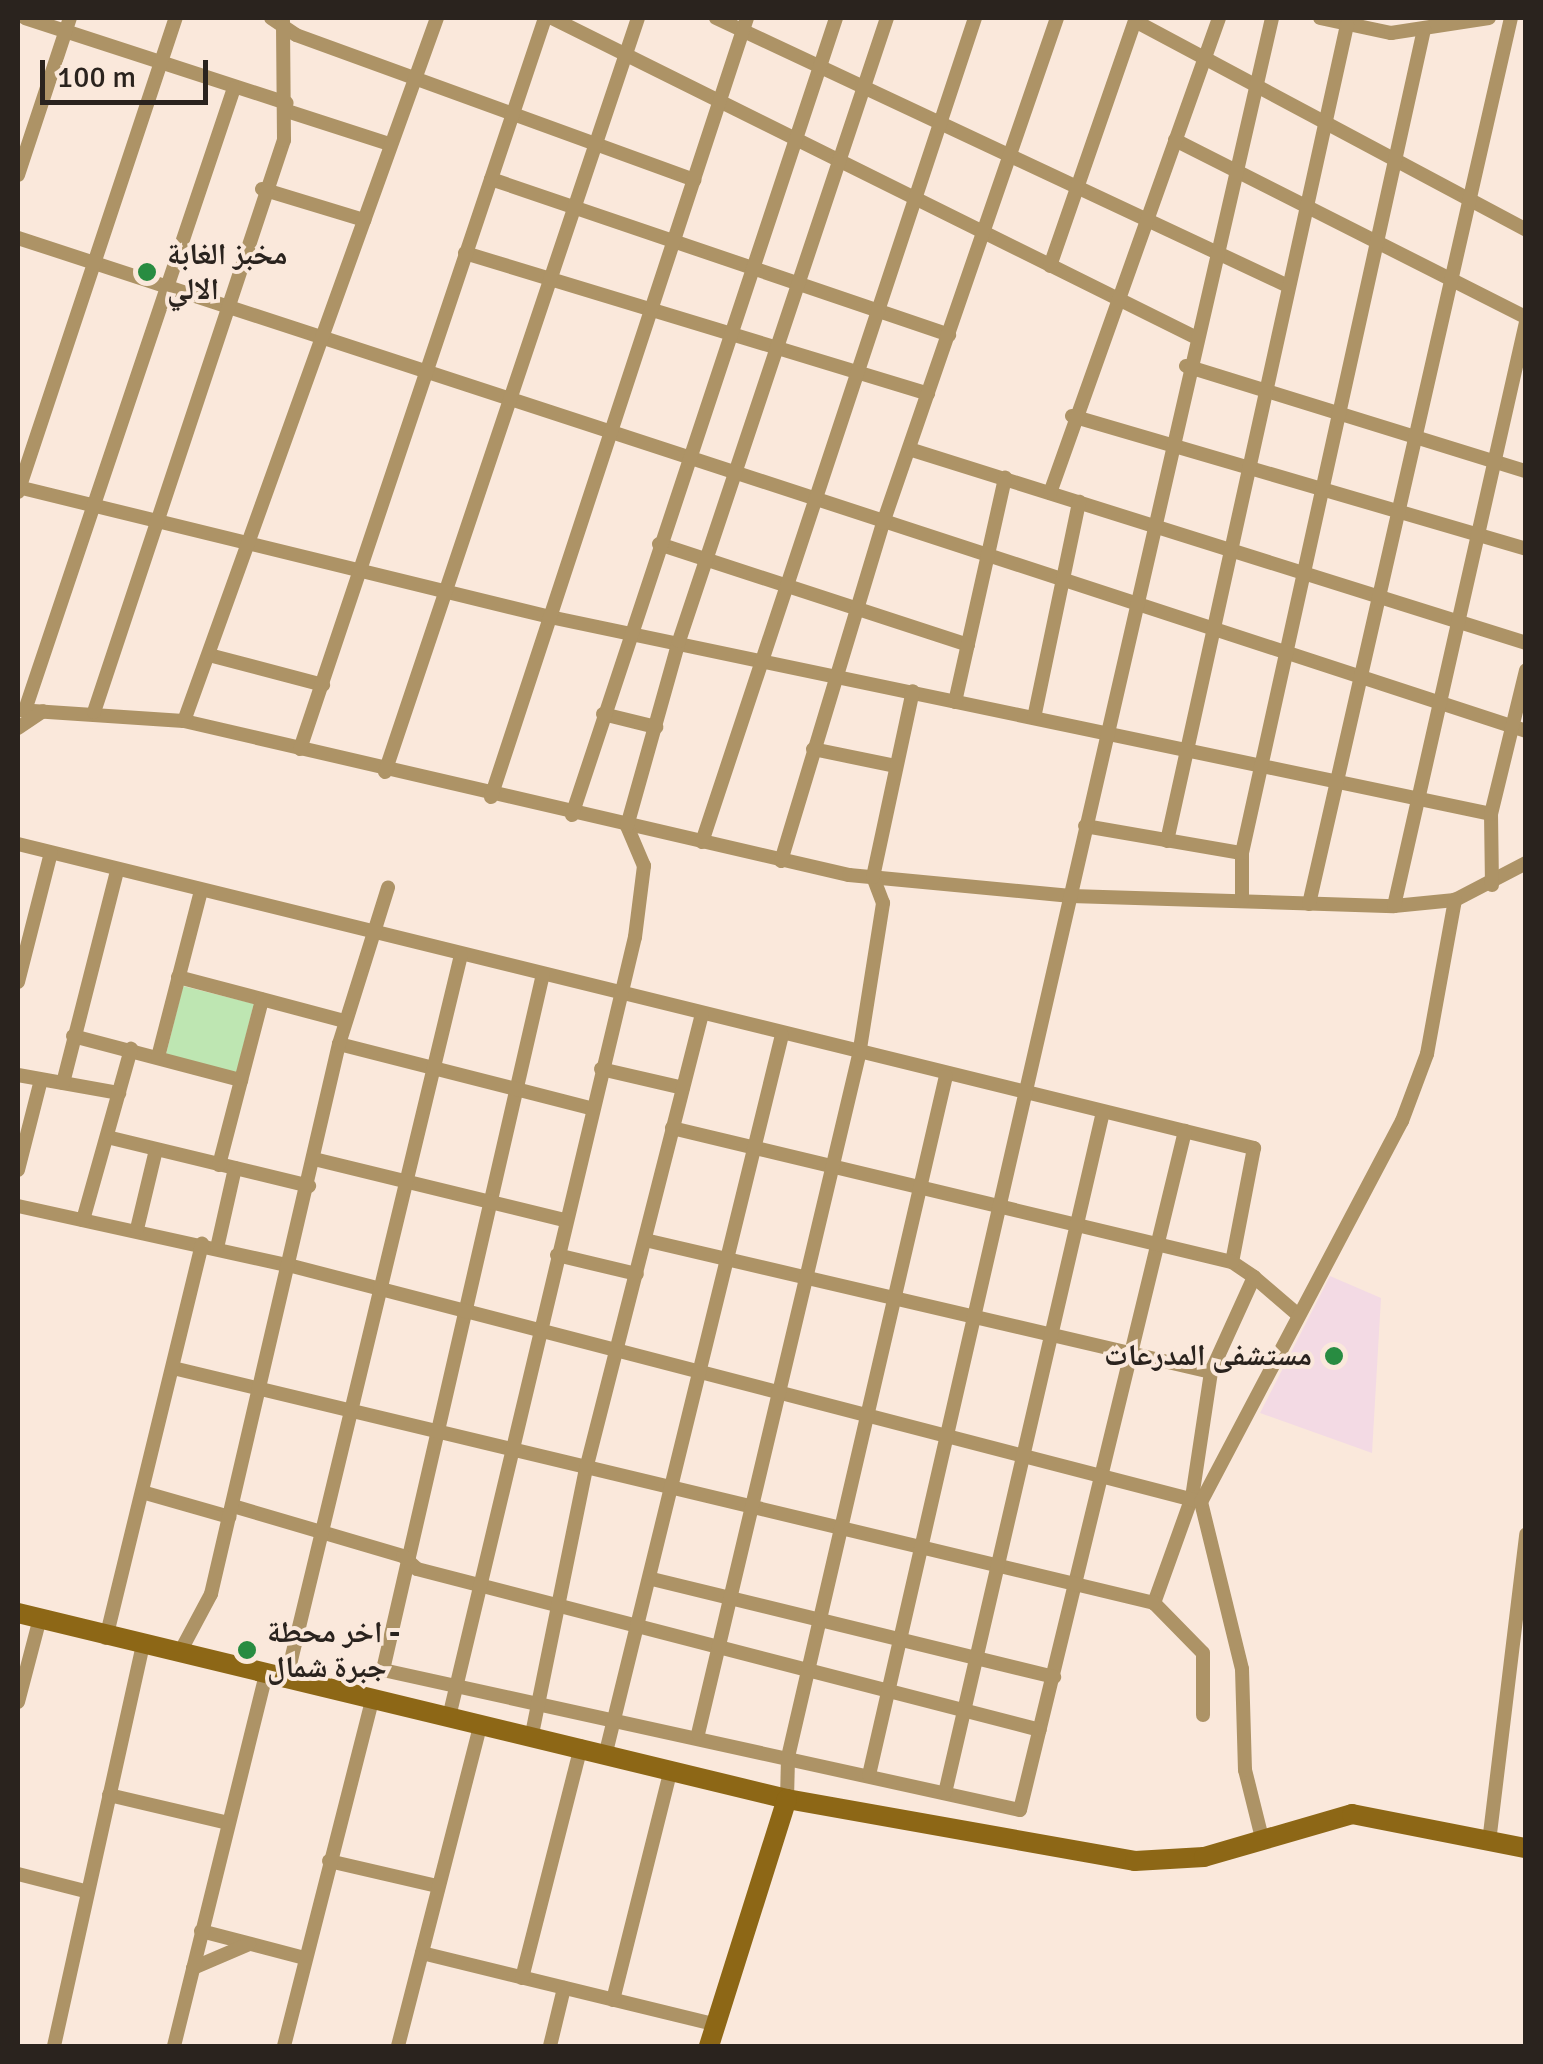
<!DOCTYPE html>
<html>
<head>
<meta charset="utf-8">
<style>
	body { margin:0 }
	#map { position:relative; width:1543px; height:2064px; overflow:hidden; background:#fae8db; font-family:Signika,"Noto Naskh Arabic",sans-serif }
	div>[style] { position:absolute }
	.medical>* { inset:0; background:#f3dae4 }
	.green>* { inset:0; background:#bee6b2; transform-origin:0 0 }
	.street>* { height:14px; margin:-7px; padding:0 7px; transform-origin:7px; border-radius:7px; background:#ad9366 }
	.secondary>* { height:20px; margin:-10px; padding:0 10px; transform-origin:10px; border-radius:10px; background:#8d6716 }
	.dots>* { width:28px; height:28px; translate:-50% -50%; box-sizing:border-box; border:5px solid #fae8db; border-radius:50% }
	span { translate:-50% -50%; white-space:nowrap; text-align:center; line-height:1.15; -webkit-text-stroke:8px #fae8db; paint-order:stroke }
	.poi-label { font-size:30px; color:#2a231e; font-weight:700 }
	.left { translate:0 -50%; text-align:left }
	.right { translate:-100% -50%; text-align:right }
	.frame { position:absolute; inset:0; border:20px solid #2a231e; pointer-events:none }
	.scale { position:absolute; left:40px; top:60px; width:168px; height:45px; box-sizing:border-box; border:5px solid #2a231e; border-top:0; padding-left:12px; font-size:30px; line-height:35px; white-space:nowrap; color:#2a231e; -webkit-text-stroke:8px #fae8db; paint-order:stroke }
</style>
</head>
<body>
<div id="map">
	<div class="medical">
		<div style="clip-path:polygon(1330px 1276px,1381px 1298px,1372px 1453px,1260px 1413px)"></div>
	</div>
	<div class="green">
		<div style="left:183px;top:986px;width:73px;height:71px;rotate:14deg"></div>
	</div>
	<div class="street">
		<div style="left:25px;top:18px;width:275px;rotate:18deg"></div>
		<div style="left:271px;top:18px;width:30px;rotate:34deg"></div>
		<div style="left:296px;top:35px;width:424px;rotate:20deg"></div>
		<div style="left:552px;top:18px;width:716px;rotate:26.39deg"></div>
		<div style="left:716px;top:18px;width:632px;rotate:25.1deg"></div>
		<div style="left:1320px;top:18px;width:73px;rotate:11.9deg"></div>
		<div style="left:1391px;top:33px;width:99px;rotate:-8.7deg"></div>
		<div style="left:1135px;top:21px;width:443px;rotate:28.1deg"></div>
		<div style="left:287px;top:111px;width:107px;rotate:17.9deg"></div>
		<div style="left:1175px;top:140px;width:393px;rotate:26.8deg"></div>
		<div style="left:18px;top:175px;width:165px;rotate:-71.7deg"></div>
		<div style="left:491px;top:179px;width:484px;rotate:18.8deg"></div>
		<div style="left:262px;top:189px;width:107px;rotate:16.9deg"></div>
		<div style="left:18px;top:238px;width:1587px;rotate:18.1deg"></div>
		<div style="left:465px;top:253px;width:484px;rotate:16.9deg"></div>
		<div style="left:1050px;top:266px;width:262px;rotate:-70.9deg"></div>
		<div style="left:1186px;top:366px;width:356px;rotate:17.2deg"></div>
		<div style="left:1072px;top:416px;width:473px;rotate:16.3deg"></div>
		<div style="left:909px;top:449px;width:647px;rotate:17.45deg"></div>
		<div style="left:18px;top:487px;width:548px;rotate:13.73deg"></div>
		<div style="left:550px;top:617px;width:961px;rotate:11.82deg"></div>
		<div style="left:18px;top:492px;width:500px;rotate:-71.6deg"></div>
		<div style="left:1050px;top:493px;width:504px;rotate:-70.41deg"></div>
		<div style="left:659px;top:544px;width:325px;rotate:18.1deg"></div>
		<div style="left:209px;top:655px;width:118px;rotate:14.7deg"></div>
		<div style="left:955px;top:702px;width:230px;rotate:-77.4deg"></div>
		<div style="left:18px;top:710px;width:166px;rotate:3.8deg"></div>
		<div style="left:184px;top:721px;width:683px;rotate:13.04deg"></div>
		<div style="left:849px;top:875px;width:223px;rotate:5.4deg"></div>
		<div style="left:1071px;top:896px;width:323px;rotate:1.8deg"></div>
		<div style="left:1394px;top:906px;width:61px;rotate:-5.6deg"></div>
		<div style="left:1455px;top:900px;width:80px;rotate:-27.5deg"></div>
		<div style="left:25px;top:710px;width:656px;rotate:-71.43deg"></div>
		<div style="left:94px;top:712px;width:603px;rotate:-71.63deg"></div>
		<div style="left:284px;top:140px;width:122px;rotate:-90.5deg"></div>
		<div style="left:603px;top:714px;width:55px;rotate:13.8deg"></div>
		<div style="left:1034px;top:718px;width:221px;rotate:-78.2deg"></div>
		<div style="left:184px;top:721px;width:747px;rotate:-70.21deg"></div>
		<div style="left:18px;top:728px;width:30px;rotate:-34deg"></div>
		<div style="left:300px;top:749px;width:771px;rotate:-71.47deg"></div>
		<div style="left:813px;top:749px;width:80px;rotate:11.6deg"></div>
		<div style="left:385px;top:772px;width:795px;rotate:-71.45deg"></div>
		<div style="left:491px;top:797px;width:820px;rotate:-71.81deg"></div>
		<div style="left:572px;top:815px;width:840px;rotate:-71.67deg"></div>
		<div style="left:1085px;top:826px;width:159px;rotate:9.8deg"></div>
		<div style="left:1242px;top:853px;width:47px;rotate:90deg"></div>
		<div style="left:1167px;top:841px;width:836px;rotate:-77.56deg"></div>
		<div style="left:702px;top:842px;width:868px;rotate:-71.67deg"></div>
		<div style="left:18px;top:844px;width:1273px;rotate:13.82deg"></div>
		<div style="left:1254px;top:1148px;width:116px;rotate:100.9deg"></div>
		<div style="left:1232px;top:1262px;width:27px;rotate:34deg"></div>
		<div style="left:1254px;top:1277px;width:104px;rotate:114.4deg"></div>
		<div style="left:1211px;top:1372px;width:126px;rotate:98.6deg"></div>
		<div style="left:1192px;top:1497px;width:113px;rotate:109.7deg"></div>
		<div style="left:1154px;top:1603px;width:70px;rotate:45.6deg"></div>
		<div style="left:1203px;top:1653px;width:62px;rotate:90deg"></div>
		<div style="left:1242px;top:853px;width:844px;rotate:-77.54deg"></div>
		<div style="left:781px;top:861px;width:353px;rotate:-73.2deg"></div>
		<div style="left:883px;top:523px;width:534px;rotate:-70.99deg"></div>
		<div style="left:1492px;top:885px;width:71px;rotate:-90.8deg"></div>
		<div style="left:1491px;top:814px;width:148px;rotate:-76.3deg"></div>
		<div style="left:1309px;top:904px;width:909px;rotate:-77.16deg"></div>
		<div style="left:1394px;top:906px;width:599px;rotate:-77.26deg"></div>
		<div style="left:543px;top:974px;width:714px;rotate:102.95deg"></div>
		<div style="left:383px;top:1670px;width:652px;rotate:12.4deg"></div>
		<div style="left:1020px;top:1810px;width:699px;rotate:-76.34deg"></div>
		<div style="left:178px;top:977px;width:173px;rotate:14.8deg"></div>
		<div style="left:18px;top:982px;width:133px;rotate:-75.7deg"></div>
		<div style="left:73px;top:1036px;width:174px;rotate:14.7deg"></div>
		<div style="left:339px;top:1044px;width:260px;rotate:14.3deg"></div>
		<div style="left:158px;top:1057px;width:171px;rotate:-75.5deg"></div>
		<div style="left:601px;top:1069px;width:84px;rotate:13deg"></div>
		<div style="left:18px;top:1075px;width:103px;rotate:10.1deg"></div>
		<div style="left:63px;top:1083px;width:219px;rotate:-75.7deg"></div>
		<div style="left:672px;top:1128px;width:576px;rotate:13.46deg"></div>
		<div style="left:107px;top:1137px;width:208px;rotate:13.6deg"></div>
		<div style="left:314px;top:1159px;width:257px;rotate:13.7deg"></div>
		<div style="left:219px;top:1165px;width:171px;rotate:-75.4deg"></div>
		<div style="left:18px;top:1170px;width:93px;rotate:-75.7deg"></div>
		<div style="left:18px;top:1206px;width:280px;rotate:12.4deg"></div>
		<div style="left:292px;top:1266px;width:939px;rotate:14.55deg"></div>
		<div style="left:83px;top:1220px;width:178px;rotate:-74.3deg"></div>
		<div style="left:137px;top:1229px;width:81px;rotate:-76.5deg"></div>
		<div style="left:645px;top:1240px;width:581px;rotate:13.13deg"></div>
		<div style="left:217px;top:1248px;width:82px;rotate:-77.3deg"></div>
		<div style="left:557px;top:1255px;width:82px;rotate:13.4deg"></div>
		<div style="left:1254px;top:1277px;width:57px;rotate:40.7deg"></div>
		<div style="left:173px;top:1368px;width:1009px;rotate:13.47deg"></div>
		<div style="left:142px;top:1492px;width:91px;rotate:15.9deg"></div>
		<div style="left:233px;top:1506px;width:177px;rotate:16.4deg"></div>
		<div style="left:403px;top:1556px;width:19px;rotate:43deg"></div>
		<div style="left:417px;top:1569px;width:643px;rotate:14.49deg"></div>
		<div style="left:652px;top:1579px;width:414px;rotate:13.7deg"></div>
		<div style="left:106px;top:1638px;width:406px;rotate:-76.3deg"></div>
		<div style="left:179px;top:1654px;width:68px;rotate:-61.9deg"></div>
		<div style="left:211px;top:1594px;width:565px;rotate:-76.9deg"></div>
		<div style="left:339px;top:1044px;width:164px;rotate:-72.6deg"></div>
		<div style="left:286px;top:1681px;width:747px;rotate:-76.45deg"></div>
		<div style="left:18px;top:1702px;width:87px;rotate:-75.3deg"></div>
		<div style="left:449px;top:1717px;width:802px;rotate:-76.59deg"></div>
		<div style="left:635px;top:937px;width:72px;rotate:-82.8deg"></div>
		<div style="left:644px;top:866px;width:43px;rotate:-113deg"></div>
		<div style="left:627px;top:826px;width:192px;rotate:-74.3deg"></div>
		<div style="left:679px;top:641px;width:657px;rotate:-71.54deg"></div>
		<div style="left:532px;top:1734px;width:270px;rotate:-78.5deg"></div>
		<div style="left:586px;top:1469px;width:469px;rotate:-75.7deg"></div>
		<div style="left:698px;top:1734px;width:698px;rotate:-76.66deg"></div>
		<div style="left:859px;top:1055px;width:154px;rotate:-81deg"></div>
		<div style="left:883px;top:903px;width:28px;rotate:-111deg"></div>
		<div style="left:873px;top:877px;width:190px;rotate:-77.9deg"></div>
		<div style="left:606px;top:1752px;width:738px;rotate:-76.21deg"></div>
		<div style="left:869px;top:1775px;width:1803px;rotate:-77.08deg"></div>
		<div style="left:945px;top:1793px;width:699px;rotate:-76.94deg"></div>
		<div style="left:109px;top:1795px;width:122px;rotate:13.2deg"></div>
		<div style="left:787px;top:1799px;width:42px;rotate:-88.6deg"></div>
		<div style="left:788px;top:1757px;width:699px;rotate:-76.94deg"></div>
		<div style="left:1262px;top:1838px;width:70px;rotate:-104deg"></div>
		<div style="left:1245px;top:1770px;width:101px;rotate:-91.7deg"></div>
		<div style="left:1242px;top:1669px;width:172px;rotate:-103.8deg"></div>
		<div style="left:1201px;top:1502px;width:431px;rotate:-62.2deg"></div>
		<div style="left:1402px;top:1121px;width:72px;rotate:-69.5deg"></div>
		<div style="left:1427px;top:1054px;width:157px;rotate:-79.7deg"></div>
		<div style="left:1489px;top:1842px;width:310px;rotate:-83.1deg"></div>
		<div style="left:329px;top:1861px;width:111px;rotate:13deg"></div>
		<div style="left:18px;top:1874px;width:69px;rotate:14.2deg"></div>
		<div style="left:201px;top:1931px;width:107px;rotate:14.6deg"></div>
		<div style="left:422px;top:1953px;width:304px;rotate:13.7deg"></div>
		<div style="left:193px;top:1968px;width:61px;rotate:-23.2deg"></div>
		<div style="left:522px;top:1978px;width:239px;rotate:-75.7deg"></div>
		<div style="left:613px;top:2000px;width:238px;rotate:-75.9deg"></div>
		<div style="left:54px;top:2046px;width:408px;rotate:-77.5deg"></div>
		<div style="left:174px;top:2046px;width:378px;rotate:-76.1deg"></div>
		<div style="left:284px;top:2046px;width:356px;rotate:-75.7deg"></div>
		<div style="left:398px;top:2046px;width:333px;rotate:-75.6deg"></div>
		<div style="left:550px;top:2046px;width:60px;rotate:-76.4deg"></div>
	</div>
	<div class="secondary">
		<div style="left:18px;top:1613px;width:791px;rotate:13.6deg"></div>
		<div style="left:787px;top:1799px;width:353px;rotate:10.1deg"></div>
		<div style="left:1135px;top:1861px;width:69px;rotate:-3.3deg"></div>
		<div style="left:1204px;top:1857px;width:154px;rotate:-16.2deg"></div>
		<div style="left:1352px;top:1814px;width:177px;rotate:11.1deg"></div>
		<div style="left:709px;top:2046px;width:259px;rotate:-72.5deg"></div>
	</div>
	<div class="dots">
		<div style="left:147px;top:272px;background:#288c41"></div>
		<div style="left:1334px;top:1356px;background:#288c41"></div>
		<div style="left:247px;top:1650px;background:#288c41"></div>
	</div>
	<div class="poi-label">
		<span class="left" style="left:167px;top:272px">مخبز الغابة<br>الالي</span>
		<span class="right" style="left:1312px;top:1356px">مستشفى المدرعات</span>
		<span class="left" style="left:267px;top:1650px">اخر محطة -<br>جبرة شمال</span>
	</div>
	<div class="frame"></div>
	<div class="scale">100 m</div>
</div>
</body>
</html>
